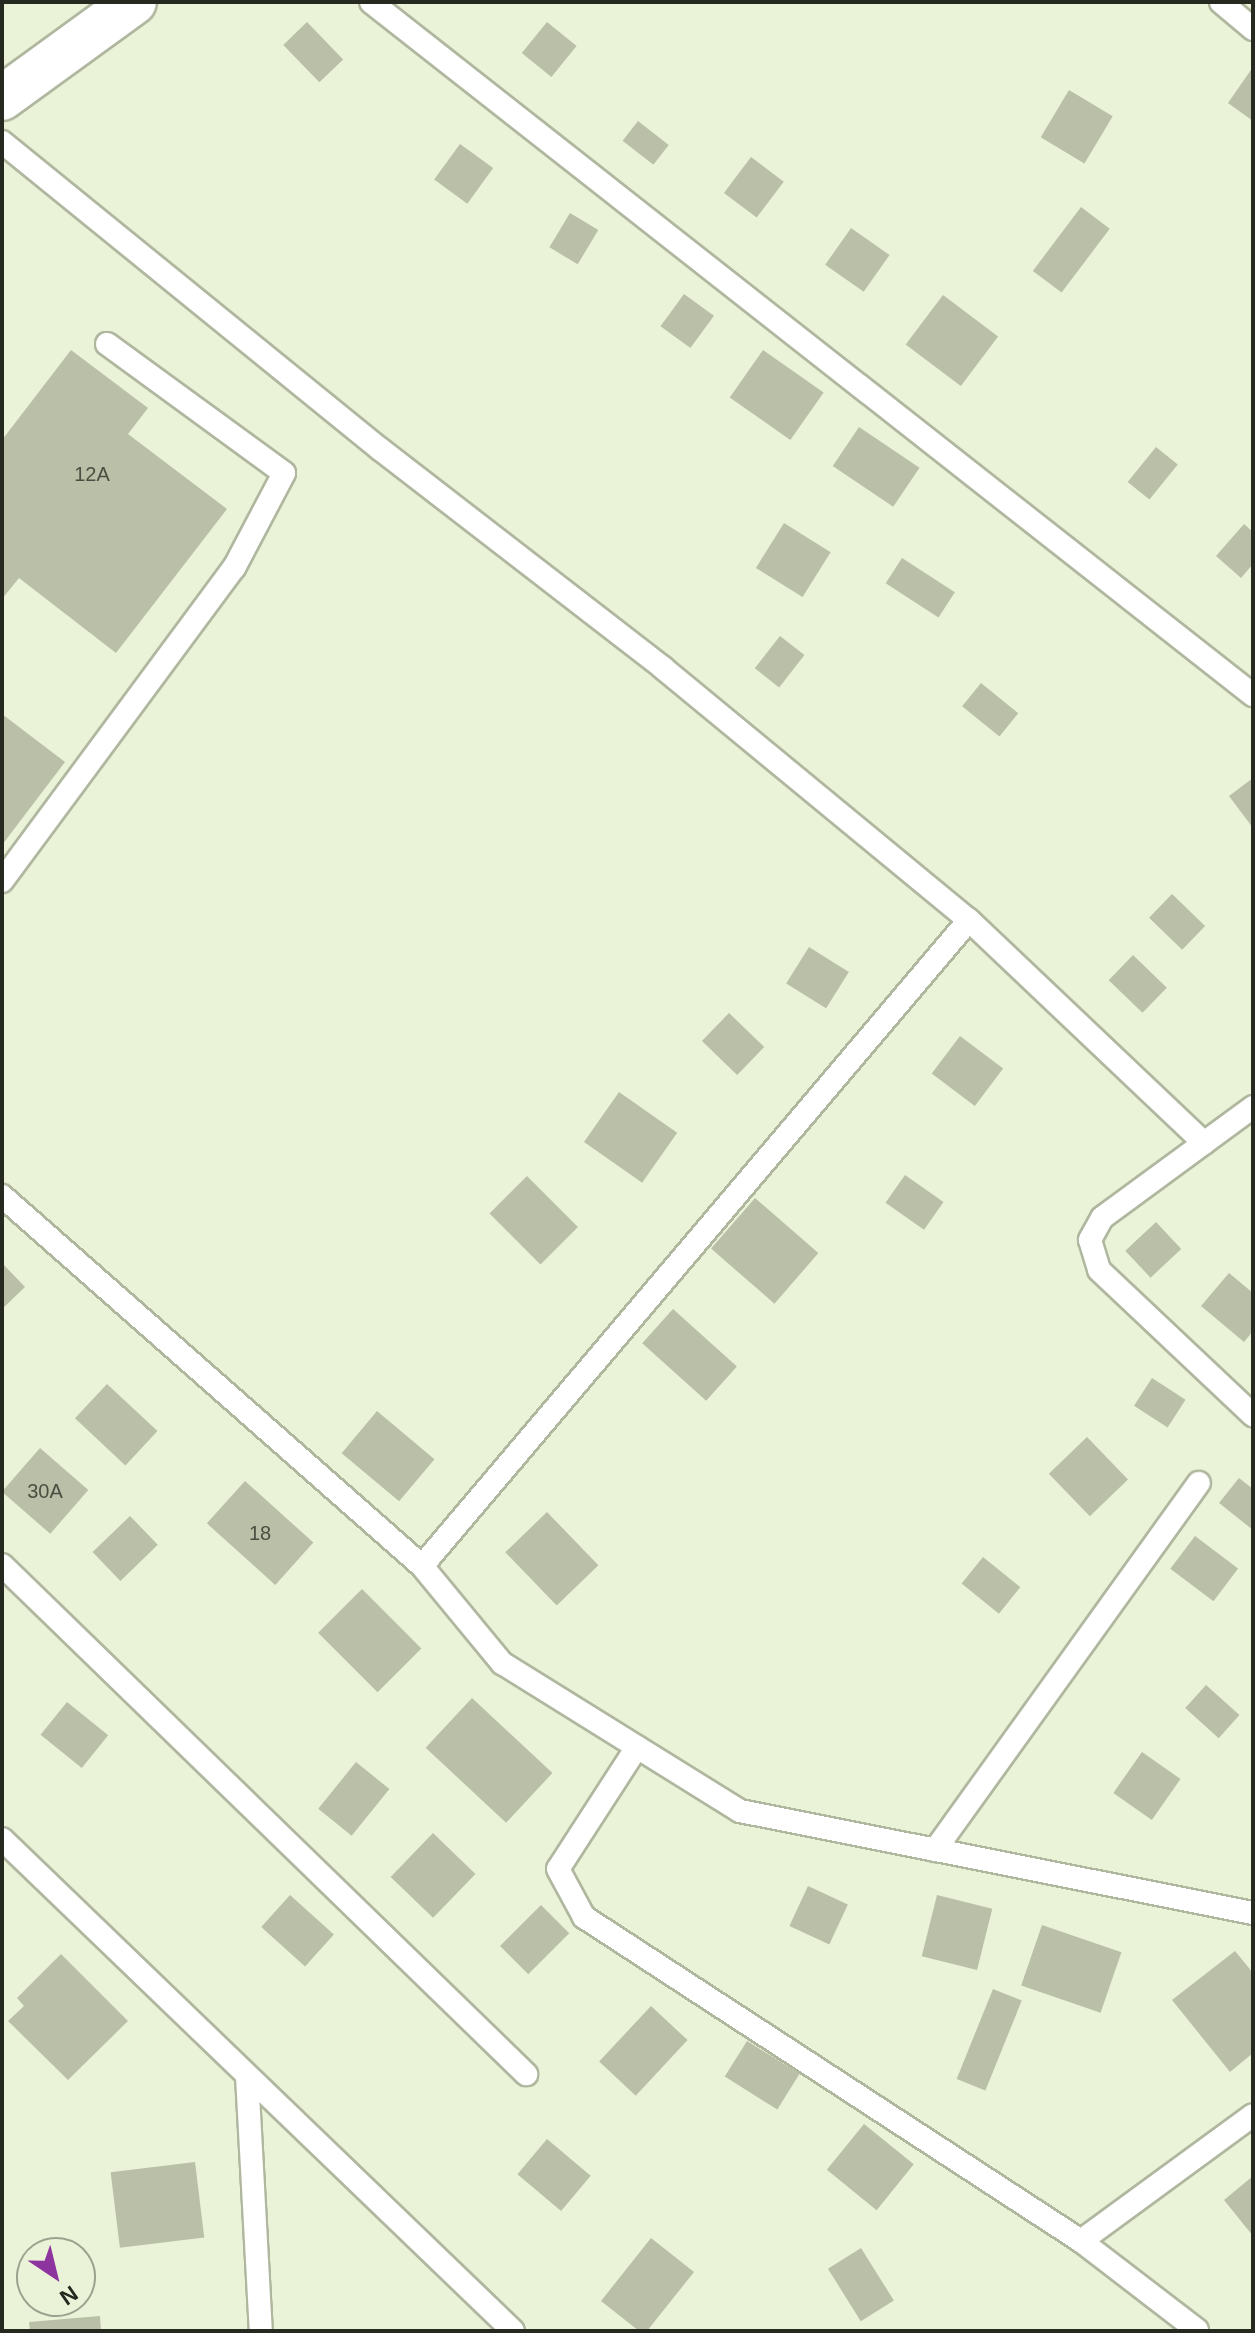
<!DOCTYPE html>
<html>
<head>
<meta charset="utf-8">
<style>
	body { margin:0 }
	#map { position:relative; width:1255px; height:2333px; overflow:hidden; background:#eaf2d8; font-family:Arial,sans-serif }
	div>[style] { position:absolute }
	.building>* { inset:0; background:#b9c0a7; transform-origin:0 0 }
	.roads { filter:drop-shadow(2px 0 #b0b79f) drop-shadow(-2px 0 #b0b79f) drop-shadow(0 2px #b0b79f) drop-shadow(0 -2px #b0b79f) }
	.lane>* { height:22px; margin:-11px; padding:0 11px; transform-origin:11px; border-radius:11px; background:#fff }
	.street>* { height:44px; margin:-22px; padding:0 22px; transform-origin:22px; border-radius:22px; background:#fff }
	span { translate:-50% -50%; white-space:nowrap; text-align:center; line-height:1.15; -webkit-text-stroke:8px #eaf2d8; paint-order:stroke }
	.number-label { font-size:20px; color:#4b4f41 }
	.number-label span { -webkit-text-stroke-width:0 }
	.frame { position:absolute; inset:0; border:4px solid #26291f; pointer-events:none }
	.north { position:absolute; left:16px; top:2237px; width:80px; height:80px; box-sizing:border-box; background:#eaf2d8; border:2px solid #9ca28e; border-radius:50%; rotate:145deg; font-size:22px; font-weight:700; line-height:32px; text-align:center; color:#26291f }
	.north::after { content:''; display:block; margin:auto; width:28px; height:36px; background:#8e349f; clip-path:polygon(50% 0,100% 100%,50% 72%,0 100%) }
</style>
</head>
<body>
<div id="map">
	<div class="building">
		<div style="left:307px;top:22px;width:52px;height:33px;rotate:46deg"></div>
		<div style="left:547px;top:22px;width:38px;height:40px;rotate:39deg"></div>
		<div style="clip-path:polygon(1253px 67px,1253px 121px,1228px 103px)"></div>
		<div style="left:1069px;top:90px;width:51px;height:55px;rotate:31deg"></div>
		<div style="left:638px;top:121px;width:39px;height:25px;rotate:38deg"></div>
		<div style="left:460px;top:144px;width:41px;height:44px;rotate:36deg"></div>
		<div style="left:751px;top:157px;width:41px;height:45px;rotate:37deg"></div>
		<div style="left:1081px;top:207px;width:36px;height:80px;rotate:37deg"></div>
		<div style="left:570px;top:213px;width:33px;height:40px;rotate:31deg"></div>
		<div style="left:851px;top:228px;width:47px;height:45px;rotate:35deg"></div>
		<div style="left:684px;top:294px;width:37px;height:40px;rotate:36deg"></div>
		<div style="left:943px;top:295px;width:69px;height:62px;rotate:37deg"></div>
		<div style="clip-path:polygon(71px 350px,148px 408px,128px 434px,227px 509px,116px 653px,19px 578px,2px 599px,2px 440px)"></div>
		<div style="left:763px;top:350px;width:74px;height:58px;rotate:35deg"></div>
		<div style="left:859px;top:427px;width:73px;height:47px;rotate:34deg"></div>
		<div style="left:1156px;top:447px;width:28px;height:45px;rotate:39deg"></div>
		<div style="left:784px;top:523px;width:55px;height:53px;rotate:32deg"></div>
		<div style="clip-path:polygon(1244px 524px,1253px 532px,1253px 564px,1241px 578px,1216px 556px)"></div>
		<div style="left:902px;top:558px;width:63px;height:30px;rotate:33deg"></div>
		<div style="left:780px;top:636px;width:31px;height:41px;rotate:38deg"></div>
		<div style="left:981px;top:683px;width:48px;height:30px;rotate:39deg"></div>
		<div style="clip-path:polygon(2px 714px,65px 762px,2px 845px)"></div>
		<div style="clip-path:polygon(1253px 778px,1253px 828px,1229px 796px)"></div>
		<div style="left:1172px;top:894px;width:46px;height:33px;rotate:44deg"></div>
		<div style="left:809px;top:947px;width:47px;height:43px;rotate:32deg"></div>
		<div style="left:1133px;top:955px;width:47px;height:35px;rotate:44deg"></div>
		<div style="left:729px;top:1013px;width:49px;height:39px;rotate:44deg"></div>
		<div style="left:960px;top:1036px;width:54px;height:47px;rotate:37deg"></div>
		<div style="left:619px;top:1092px;width:71px;height:61px;rotate:35deg"></div>
		<div style="left:905px;top:1175px;width:47px;height:34px;rotate:35deg"></div>
		<div style="left:527px;top:1176px;width:72px;height:53px;rotate:45deg"></div>
		<div style="left:755px;top:1198px;width:84px;height:67px;rotate:41deg"></div>
		<div style="left:1156px;top:1222px;width:37px;height:42px;rotate:47deg"></div>
		<div style="clip-path:polygon(2px 1263px,25px 1287px,2px 1309px)"></div>
		<div style="clip-path:polygon(1229px 1273px,1253px 1293px,1253px 1331px,1244px 1342px,1201px 1306px)"></div>
		<div style="left:673px;top:1309px;width:86px;height:46px;rotate:42deg"></div>
		<div style="left:1152px;top:1378px;width:40px;height:33px;rotate:33deg"></div>
		<div style="left:107px;top:1384px;width:69px;height:47px;rotate:43deg"></div>
		<div style="left:377px;top:1411px;width:75px;height:55px;rotate:40deg"></div>
		<div style="left:1087px;top:1437px;width:59px;height:53px;rotate:46deg"></div>
		<div style="left:40px;top:1448px;width:64px;height:58px;rotate:41deg"></div>
		<div style="clip-path:polygon(1239px 1478px,1253px 1489px,1253px 1530px,1219px 1503px)"></div>
		<div style="left:245px;top:1481px;width:92px;height:57px;rotate:42deg"></div>
		<div style="left:547px;top:1512px;width:74px;height:58px;rotate:46deg"></div>
		<div style="left:130px;top:1516px;width:40px;height:52px;rotate:46deg"></div>
		<div style="left:1195px;top:1536px;width:54px;height:41px;rotate:37deg"></div>
		<div style="left:983px;top:1557px;width:48px;height:34px;rotate:39deg"></div>
		<div style="left:362px;top:1589px;width:84px;height:62px;rotate:45deg"></div>
		<div style="left:1206px;top:1685px;width:45px;height:31px;rotate:42deg"></div>
		<div style="left:472px;top:1698px;width:110px;height:68px;rotate:43deg"></div>
		<div style="left:67px;top:1702px;width:53px;height:42px;rotate:39deg"></div>
		<div style="left:1142px;top:1752px;width:47px;height:50px;rotate:35deg"></div>
		<div style="left:356px;top:1762px;width:43px;height:60px;rotate:39deg"></div>
		<div style="left:433px;top:1833px;width:59px;height:61px;rotate:44deg"></div>
		<div style="left:808px;top:1886px;width:44px;height:44px;rotate:25deg"></div>
		<div style="left:290px;top:1895px;width:59px;height:43px;rotate:42deg"></div>
		<div style="left:937px;top:1895px;width:57px;height:63px;rotate:14deg"></div>
		<div style="left:541px;top:1905px;width:40px;height:58px;rotate:45deg"></div>
		<div style="left:1042px;top:1925px;width:84px;height:64px;rotate:19deg"></div>
		<div style="clip-path:polygon(1235px 1951px,1253px 1973px,1253px 2053px,1230px 2072px,1172px 2000px)"></div>
		<div style="clip-path:polygon(61px 1954px,128px 2021px,68px 2080px,8px 2021px,24px 2006px,17px 1998px)"></div>
		<div style="left:993px;top:1989px;width:31px;height:97px;rotate:22deg"></div>
		<div style="left:651px;top:2006px;width:50px;height:76px;rotate:43deg"></div>
		<div style="left:747px;top:2041px;width:62px;height:42px;rotate:32deg"></div>
		<div style="left:864px;top:2124px;width:64px;height:59px;rotate:39deg"></div>
		<div style="left:547px;top:2139px;width:57px;height:46px;rotate:40deg"></div>
		<div style="left:195px;top:2162px;width:76px;height:85px;rotate:83deg"></div>
		<div style="clip-path:polygon(1253px 2176px,1253px 2236px,1224px 2200px)"></div>
		<div style="clip-path:polygon(651px 2238px,694px 2272px,647px 2331px,639px 2331px,601px 2301px)"></div>
		<div style="left:861px;top:2248px;width:62px;height:39px;rotate:58deg"></div>
		<div style="clip-path:polygon(100px 2316px,101px 2331px,30px 2331px,29px 2322px)"></div>
	</div>
	<div class="roads">
		<div class="lane">
			<div style="left:371px;top:2px;width:1122px;rotate:38.16deg"></div>
			<div style="left:1221px;top:2px;width:42px;rotate:40.2deg"></div>
			<div style="left:2px;top:142px;width:487px;rotate:39.1deg"></div>
			<div style="left:380px;top:449px;width:358px;rotate:37.7deg"></div>
			<div style="left:663px;top:668px;width:396px;rotate:39.5deg"></div>
			<div style="left:969px;top:920px;width:324px;rotate:43.5deg"></div>
			<div style="left:2px;top:881px;width:390px;rotate:-53.5deg"></div>
			<div style="left:234px;top:568px;width:107px;rotate:-62.2deg"></div>
			<div style="left:284px;top:473px;width:219px;rotate:-143.9deg"></div>
			<div style="left:1253px;top:1107px;width:187px;rotate:143.7deg"></div>
			<div style="left:1102px;top:1218px;width:25px;rotate:119deg"></div>
			<div style="left:1090px;top:1240px;width:31px;rotate:73deg"></div>
			<div style="left:1099px;top:1270px;width:212px;rotate:43.3deg"></div>
			<div style="left:2px;top:1196px;width:560px;rotate:41.38deg"></div>
			<div style="left:422px;top:1566px;width:126px;rotate:50.5deg"></div>
			<div style="left:502px;top:1663px;width:280px;rotate:31.9deg"></div>
			<div style="left:740px;top:1811px;width:523px;rotate:11.25deg"></div>
			<div style="left:2px;top:1565px;width:731px;rotate:44.17deg"></div>
			<div style="left:422px;top:1566px;width:846px;rotate:-49.74deg"></div>
			<div style="left:637px;top:1747px;width:145px;rotate:122.9deg"></div>
			<div style="left:558px;top:1869px;width:55px;rotate:61.6deg"></div>
			<div style="left:584px;top:1917px;width:593px;rotate:33.1deg"></div>
			<div style="left:2px;top:1839px;width:709px;rotate:43.91deg"></div>
			<div style="left:935px;top:1850px;width:452px;rotate:-54.3deg"></div>
			<div style="left:247px;top:2076px;width:255px;rotate:86.9deg"></div>
			<div style="left:1197px;top:2330px;width:146px;rotate:-142.5deg"></div>
			<div style="left:1081px;top:2241px;width:213px;rotate:-36.2deg"></div>
		</div>
		<div class="street">
			<div style="left:2px;top:98px;width:163px;rotate:-36deg"></div>
		</div>
	</div>
	<div class="number-label">
		<span style="left:92px;top:474px">12А</span>
		<span style="left:45px;top:1491px">30А</span>
		<span style="left:260px;top:1533px">18</span>
	</div>
	<div class="frame"></div>
	<div class="north">N</div>
</div>
</body>
</html>
